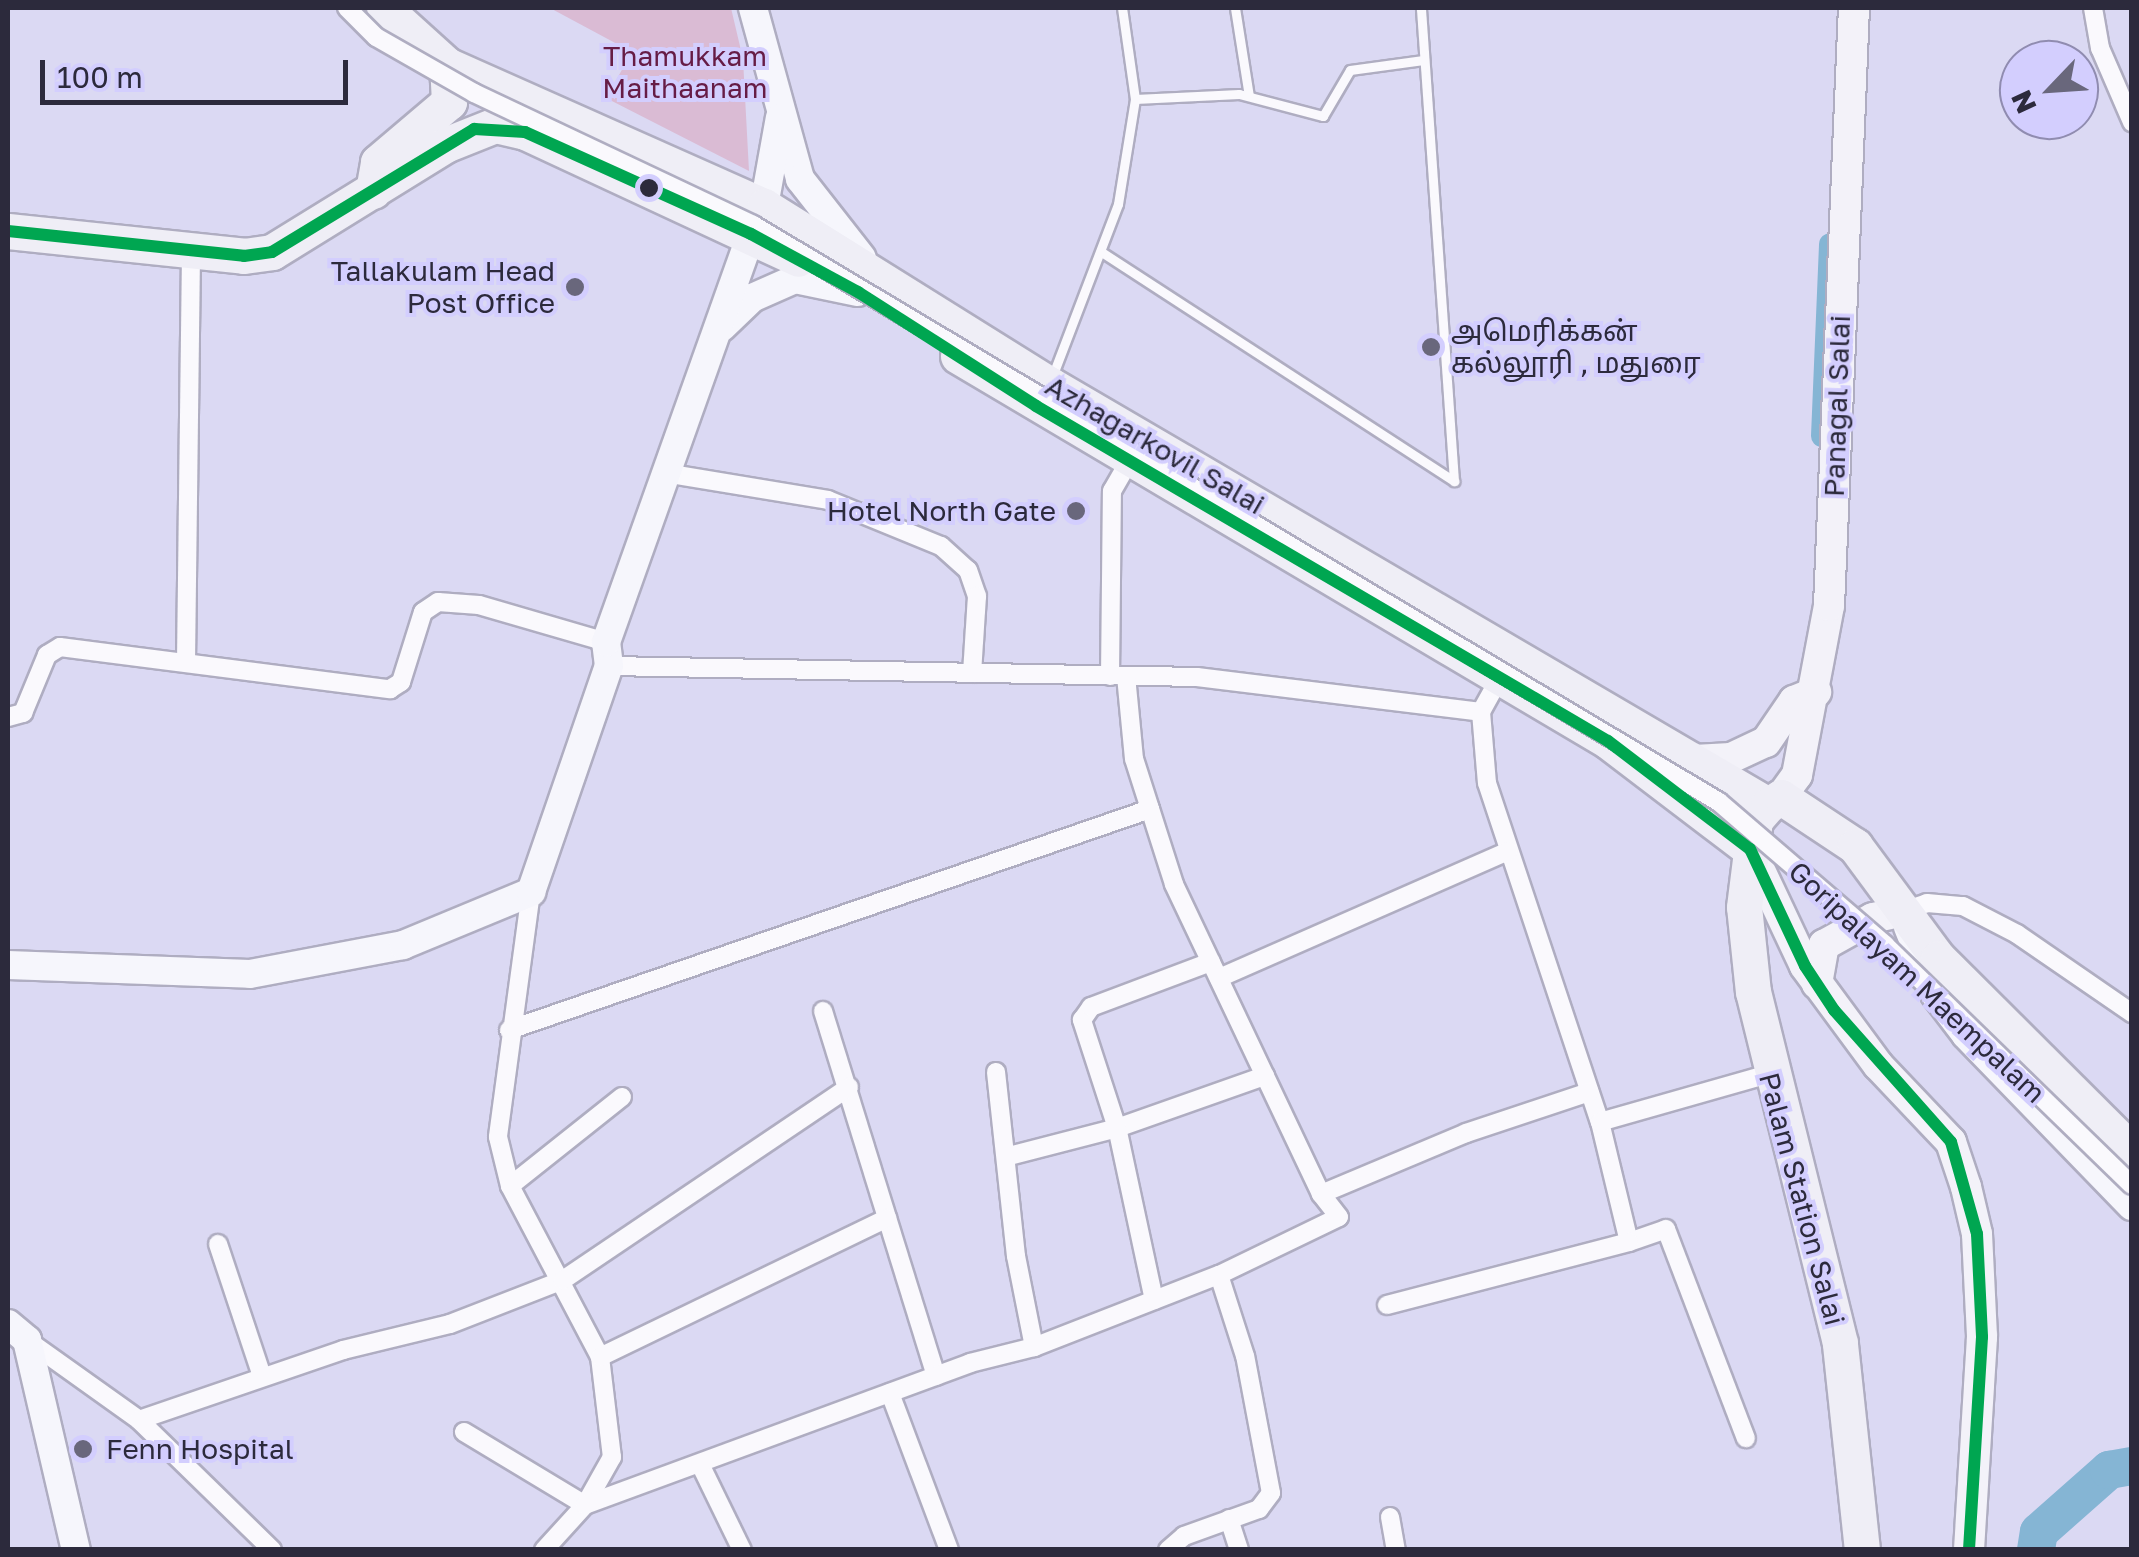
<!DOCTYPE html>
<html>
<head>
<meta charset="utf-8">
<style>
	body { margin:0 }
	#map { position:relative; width:2139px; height:1557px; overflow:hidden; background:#dbd9f3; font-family:"Golos Text","Noto Sans Tamil",sans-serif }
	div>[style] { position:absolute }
	.green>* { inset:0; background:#dabbd4 }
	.canal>* { height:22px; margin:-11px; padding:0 11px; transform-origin:11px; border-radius:11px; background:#85b5d4 }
	.river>* { height:38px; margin:-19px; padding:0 19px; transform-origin:19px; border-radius:19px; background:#85b5d4 }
	.roads { filter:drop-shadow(2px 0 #afadc1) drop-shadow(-2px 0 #afadc1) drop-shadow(0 2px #afadc1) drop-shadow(0 -2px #afadc1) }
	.lane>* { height:9px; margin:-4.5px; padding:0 4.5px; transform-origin:4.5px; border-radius:4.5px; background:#faf9fd }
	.street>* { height:18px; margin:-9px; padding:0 9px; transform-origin:9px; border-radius:9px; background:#faf9fd }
	.secondary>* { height:28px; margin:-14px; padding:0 14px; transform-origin:14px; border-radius:14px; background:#f6f6fc }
	.primary>* { height:30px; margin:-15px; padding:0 15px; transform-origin:15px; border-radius:15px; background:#f3f2f9 }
	.highway>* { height:35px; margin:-17.5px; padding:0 17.5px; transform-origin:17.5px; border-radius:17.5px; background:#efeef6 }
	.bridges { filter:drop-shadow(2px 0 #afadc1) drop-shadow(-2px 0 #afadc1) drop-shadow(0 2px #afadc1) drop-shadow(0 -2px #afadc1) }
	.street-bridge>* { height:18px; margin:-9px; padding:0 9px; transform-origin:9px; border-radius:9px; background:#faf9fd }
	.bus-1>* { height:12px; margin:-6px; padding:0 6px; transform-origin:6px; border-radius:6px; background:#00a651 }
	.dots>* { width:28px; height:28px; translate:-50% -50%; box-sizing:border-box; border:5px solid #d3cefe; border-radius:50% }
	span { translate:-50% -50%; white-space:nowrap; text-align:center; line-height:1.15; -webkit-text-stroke:8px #d3cefe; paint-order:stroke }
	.park-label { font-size:28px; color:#661c46 }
	.poi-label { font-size:28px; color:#2c2a3c }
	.right { translate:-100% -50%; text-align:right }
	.left { translate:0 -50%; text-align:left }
	.street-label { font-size:28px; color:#2c2a3c }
	.frame { position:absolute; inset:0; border:10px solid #2c2a3c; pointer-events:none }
	.north { position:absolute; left:1999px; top:40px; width:100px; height:100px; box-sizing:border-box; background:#d3cefe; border:2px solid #908cb0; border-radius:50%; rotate:245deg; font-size:28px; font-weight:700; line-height:40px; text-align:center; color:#2c2a3c }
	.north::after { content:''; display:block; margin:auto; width:35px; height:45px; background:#69677c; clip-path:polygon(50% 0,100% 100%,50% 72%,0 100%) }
	.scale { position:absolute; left:40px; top:60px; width:308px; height:45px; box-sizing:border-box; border:5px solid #2c2a3c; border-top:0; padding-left:12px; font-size:30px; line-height:35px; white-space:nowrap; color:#2c2a3c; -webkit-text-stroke:8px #d3cefe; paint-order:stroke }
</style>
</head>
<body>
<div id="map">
	<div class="green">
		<div style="clip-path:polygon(550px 8px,731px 8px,743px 59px,749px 171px,606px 98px,632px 52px)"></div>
	</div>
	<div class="canal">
		<div style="left:1822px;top:436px;width:192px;rotate:-87.6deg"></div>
	</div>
	<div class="river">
		<div style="left:2036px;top:1550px;width:18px;rotate:-81deg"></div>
		<div style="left:2039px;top:1532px;width:94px;rotate:-41.5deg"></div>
		<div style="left:2109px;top:1470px;width:23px;rotate:-10deg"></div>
	</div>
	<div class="roads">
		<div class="lane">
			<div style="left:1235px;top:8px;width:89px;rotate:81deg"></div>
			<div style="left:1135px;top:99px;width:104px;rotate:-2.8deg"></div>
			<div style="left:1239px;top:94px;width:87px;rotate:14.7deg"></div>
			<div style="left:1323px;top:116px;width:53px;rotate:-59.6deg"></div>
			<div style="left:1350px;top:70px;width:74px;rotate:-7.8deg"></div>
			<div style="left:1103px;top:253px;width:419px;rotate:33deg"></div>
			<div style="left:1454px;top:481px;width:474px;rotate:-94deg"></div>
			<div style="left:1052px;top:377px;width:185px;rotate:-69.1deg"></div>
			<div style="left:1118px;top:204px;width:106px;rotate:-80.8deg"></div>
			<div style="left:1135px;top:99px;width:92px;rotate:-98.1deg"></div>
		</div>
		<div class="street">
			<div style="left:2093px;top:8px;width:41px;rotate:80.1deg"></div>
			<div style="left:2100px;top:48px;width:81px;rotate:66.6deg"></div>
			<div style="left:671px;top:474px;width:159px;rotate:9.4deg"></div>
			<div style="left:828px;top:500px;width:122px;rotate:22.2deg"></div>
			<div style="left:941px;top:546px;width:36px;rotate:42deg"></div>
			<div style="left:968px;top:570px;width:28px;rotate:71deg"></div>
			<div style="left:977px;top:596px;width:77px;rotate:93.7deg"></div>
			<div style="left:186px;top:662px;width:411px;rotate:-89.3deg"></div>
			<div style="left:609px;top:666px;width:588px;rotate:1.07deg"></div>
			<div style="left:1197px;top:677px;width:286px;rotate:7deg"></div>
			<div style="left:1110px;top:676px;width:185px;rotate:-89.4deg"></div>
			<div style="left:1112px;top:491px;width:34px;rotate:-60deg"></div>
			<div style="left:1498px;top:681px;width:35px;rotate:119deg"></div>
			<div style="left:1481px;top:712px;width:71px;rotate:85.2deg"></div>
			<div style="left:1487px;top:783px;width:357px;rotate:71.6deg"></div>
			<div style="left:1600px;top:1122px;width:123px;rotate:76.4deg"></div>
			<div style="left:1629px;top:1242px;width:39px;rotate:-19deg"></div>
			<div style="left:1666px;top:1229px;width:224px;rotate:69.1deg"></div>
			<div style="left:8px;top:717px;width:16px;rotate:-15deg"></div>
			<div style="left:23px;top:713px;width:63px;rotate:-67.5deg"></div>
			<div style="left:47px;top:655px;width:15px;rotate:-32deg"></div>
			<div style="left:60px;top:647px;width:333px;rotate:7.3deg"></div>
			<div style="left:390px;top:689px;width:13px;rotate:-32deg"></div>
			<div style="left:401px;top:682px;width:73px;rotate:-72.6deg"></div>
			<div style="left:423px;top:612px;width:18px;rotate:-34deg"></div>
			<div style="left:438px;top:602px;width:41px;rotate:4.2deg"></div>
			<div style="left:479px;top:605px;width:132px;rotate:16.2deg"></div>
			<div style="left:531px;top:892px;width:247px;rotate:97.7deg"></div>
			<div style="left:498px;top:1137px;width:50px;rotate:76.2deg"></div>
			<div style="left:510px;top:1186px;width:193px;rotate:62.2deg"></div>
			<div style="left:600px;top:1357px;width:101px;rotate:83.2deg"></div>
			<div style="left:612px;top:1457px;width:55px;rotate:119.4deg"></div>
			<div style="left:585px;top:1505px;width:61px;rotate:132.3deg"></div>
			<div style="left:1904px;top:911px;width:24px;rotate:-19deg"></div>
			<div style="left:1927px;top:903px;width:36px;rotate:5deg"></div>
			<div style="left:1963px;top:906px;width:61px;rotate:27.4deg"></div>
			<div style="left:2017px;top:934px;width:140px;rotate:34.5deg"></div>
			<div style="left:1219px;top:978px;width:316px;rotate:-23.7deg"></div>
			<div style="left:823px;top:1011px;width:382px;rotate:72.8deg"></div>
			<div style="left:509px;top:1030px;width:678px;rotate:-19.02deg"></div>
			<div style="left:996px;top:1072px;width:185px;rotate:83.8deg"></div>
			<div style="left:1016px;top:1256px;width:93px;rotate:78.8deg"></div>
			<div style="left:1600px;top:1122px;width:176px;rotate:-15.9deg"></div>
			<div style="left:1009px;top:1156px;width:112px;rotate:-14.5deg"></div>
			<div style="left:1117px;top:1128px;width:157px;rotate:-19.4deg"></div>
			<div style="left:510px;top:1186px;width:143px;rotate:-38.5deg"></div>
			<div style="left:1321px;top:1194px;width:157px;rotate:-22.8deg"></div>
			<div style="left:1466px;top:1133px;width:130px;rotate:-18.4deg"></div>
			<div style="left:218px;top:1244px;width:139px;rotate:71.6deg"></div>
			<div style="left:1154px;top:1300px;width:176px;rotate:-102.1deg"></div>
			<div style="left:1117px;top:1128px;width:114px;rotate:-108deg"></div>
			<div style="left:1082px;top:1020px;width:16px;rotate:-55deg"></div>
			<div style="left:1091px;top:1007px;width:128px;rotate:-20.6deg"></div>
			<div style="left:1387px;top:1305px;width:250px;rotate:-14.6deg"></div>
			<div style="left:27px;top:1340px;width:138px;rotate:35.5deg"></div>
			<div style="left:139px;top:1420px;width:186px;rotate:44.3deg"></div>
			<div style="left:600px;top:1357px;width:319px;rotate:-25.8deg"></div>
			<div style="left:890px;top:1393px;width:168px;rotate:69.4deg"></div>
			<div style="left:139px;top:1420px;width:216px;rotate:-18.9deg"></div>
			<div style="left:343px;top:1350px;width:110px;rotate:-13.7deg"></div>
			<div style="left:450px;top:1324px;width:121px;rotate:-21.3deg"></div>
			<div style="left:563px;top:1280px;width:345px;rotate:-34deg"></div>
			<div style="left:464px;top:1432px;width:141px;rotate:31.1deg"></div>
			<div style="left:700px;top:1464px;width:96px;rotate:64deg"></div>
			<div style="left:585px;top:1505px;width:410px;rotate:-20.2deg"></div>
			<div style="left:970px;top:1363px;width:66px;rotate:-14deg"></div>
			<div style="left:1034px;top:1347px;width:199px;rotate:-21.3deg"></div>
			<div style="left:1219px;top:1275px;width:133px;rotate:-25.8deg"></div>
			<div style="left:1339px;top:1217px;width:29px;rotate:-128deg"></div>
			<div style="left:1321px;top:1194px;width:343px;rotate:-115.4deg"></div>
			<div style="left:1174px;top:884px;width:131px;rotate:-107.7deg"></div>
			<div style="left:1134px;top:759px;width:83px;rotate:-95.5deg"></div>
			<div style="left:1390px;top:1517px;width:34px;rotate:80deg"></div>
			<div style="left:1229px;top:1519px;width:33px;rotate:72deg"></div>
			<div style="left:1168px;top:1550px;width:21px;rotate:-41deg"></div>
			<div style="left:1184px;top:1536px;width:80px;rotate:-19.8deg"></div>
			<div style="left:1259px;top:1509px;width:20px;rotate:-53deg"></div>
			<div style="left:1271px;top:1493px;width:139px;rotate:-100.7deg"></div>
			<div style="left:1245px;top:1356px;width:85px;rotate:-107.8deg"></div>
		</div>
		<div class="secondary">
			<div style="left:753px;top:8px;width:177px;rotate:74.6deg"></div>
			<div style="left:800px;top:179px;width:100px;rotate:51.9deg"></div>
			<div style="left:764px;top:206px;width:90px;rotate:-79.8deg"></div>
			<div style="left:722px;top:327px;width:42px;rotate:-44deg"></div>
			<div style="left:752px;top:298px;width:47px;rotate:-23.8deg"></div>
			<div style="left:795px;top:279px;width:64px;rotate:11.7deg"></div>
			<div style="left:1908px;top:927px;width:72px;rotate:68.1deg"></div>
			<div style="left:1935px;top:994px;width:51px;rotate:52.9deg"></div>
			<div style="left:1966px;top:1035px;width:238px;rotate:45.9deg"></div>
			<div style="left:8px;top:965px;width:242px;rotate:2.1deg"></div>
			<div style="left:250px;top:974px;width:156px;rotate:-10.7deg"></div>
			<div style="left:403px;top:945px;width:139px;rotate:-22.5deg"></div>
			<div style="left:531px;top:892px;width:239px;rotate:-71deg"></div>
			<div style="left:609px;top:666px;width:24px;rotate:-97deg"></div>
			<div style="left:606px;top:642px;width:433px;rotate:-70.4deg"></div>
			<div style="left:8px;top:1324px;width:25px;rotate:40deg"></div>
			<div style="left:27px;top:1340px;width:216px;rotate:76.9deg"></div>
		</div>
		<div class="primary">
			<div style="left:1694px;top:760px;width:37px;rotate:-3deg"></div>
			<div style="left:1731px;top:758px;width:38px;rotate:-25deg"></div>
			<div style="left:1766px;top:742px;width:50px;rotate:-55.7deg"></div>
			<div style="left:1794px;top:701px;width:24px;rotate:-22deg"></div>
			<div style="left:1781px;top:797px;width:27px;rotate:-54deg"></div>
			<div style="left:1797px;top:775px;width:172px;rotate:-79.3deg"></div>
			<div style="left:1829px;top:606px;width:599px;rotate:-87.61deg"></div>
			<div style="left:1750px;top:849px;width:129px;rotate:64.8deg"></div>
			<div style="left:1805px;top:966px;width:123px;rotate:53.6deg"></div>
			<div style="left:1878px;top:1065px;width:106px;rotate:46.5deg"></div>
			<div style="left:1951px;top:1142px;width:47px;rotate:71.6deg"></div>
			<div style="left:1966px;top:1187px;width:48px;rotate:76.8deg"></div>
			<div style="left:1977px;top:1234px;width:103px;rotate:87.2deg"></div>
			<div style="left:1982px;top:1337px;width:213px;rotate:93.5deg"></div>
			<div style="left:1817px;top:984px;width:40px;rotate:-80deg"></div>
			<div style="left:1824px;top:945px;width:56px;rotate:-28.9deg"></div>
			<div style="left:1873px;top:918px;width:32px;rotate:-13deg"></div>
		</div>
		<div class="highway">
			<div style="left:384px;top:8px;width:85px;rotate:42.1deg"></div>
			<div style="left:447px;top:65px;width:347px;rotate:24deg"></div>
			<div style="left:764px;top:206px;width:336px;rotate:32deg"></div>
			<div style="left:1049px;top:384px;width:833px;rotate:30.35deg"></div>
			<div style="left:373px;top:191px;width:29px;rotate:-80deg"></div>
			<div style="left:378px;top:162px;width:93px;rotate:-40.2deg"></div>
			<div style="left:449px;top:102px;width:37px;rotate:-93deg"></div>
			<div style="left:8px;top:231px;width:237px;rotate:6deg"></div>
			<div style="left:244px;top:256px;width:28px;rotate:-8deg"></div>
			<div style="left:272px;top:252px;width:203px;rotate:-31.7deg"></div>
			<div style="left:445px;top:145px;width:54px;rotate:-21.8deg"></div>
			<div style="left:495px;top:125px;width:31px;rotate:13deg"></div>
			<div style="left:525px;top:132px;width:301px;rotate:24.9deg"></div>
			<div style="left:958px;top:356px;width:755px;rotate:30.64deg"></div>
			<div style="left:1608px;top:741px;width:178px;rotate:37.3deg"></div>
			<div style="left:1862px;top:1550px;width:208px;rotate:-96.1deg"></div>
			<div style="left:1840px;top:1343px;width:362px;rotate:-103.9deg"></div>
			<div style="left:1753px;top:992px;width:85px;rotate:-96deg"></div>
			<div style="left:1744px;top:907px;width:88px;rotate:-82.8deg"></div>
			<div style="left:1755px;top:820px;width:20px;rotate:-49deg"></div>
			<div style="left:1768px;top:805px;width:15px;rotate:-32deg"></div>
			<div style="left:1781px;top:797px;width:89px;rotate:33.5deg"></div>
			<div style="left:1855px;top:846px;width:139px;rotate:53.5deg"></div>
			<div style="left:1938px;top:958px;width:274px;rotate:44.9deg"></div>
		</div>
	</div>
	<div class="bridges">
		<div class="street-bridge">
			<div style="left:347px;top:8px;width:41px;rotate:45deg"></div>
			<div style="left:376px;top:37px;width:113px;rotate:29.7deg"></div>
			<div style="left:474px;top:93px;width:309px;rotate:25.3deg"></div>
			<div style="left:753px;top:225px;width:1125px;rotate:30.85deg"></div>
			<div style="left:1719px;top:802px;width:219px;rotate:40.7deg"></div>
			<div style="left:1885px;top:945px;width:344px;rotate:44.2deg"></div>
		</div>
	</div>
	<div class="bus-1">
		<div style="left:8px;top:231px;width:237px;rotate:6deg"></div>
		<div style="left:244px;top:256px;width:28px;rotate:-8deg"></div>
		<div style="left:272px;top:252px;width:237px;rotate:-31.3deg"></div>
		<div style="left:474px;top:129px;width:51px;rotate:3.4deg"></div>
		<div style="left:525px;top:132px;width:248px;rotate:24.3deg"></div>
		<div style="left:751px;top:234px;width:122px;rotate:28.5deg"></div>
		<div style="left:858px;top:292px;width:211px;rotate:32.6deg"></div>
		<div style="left:1036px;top:406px;width:663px;rotate:30.36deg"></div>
		<div style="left:1608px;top:741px;width:178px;rotate:37.3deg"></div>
		<div style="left:1750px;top:849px;width:129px;rotate:64.8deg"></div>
		<div style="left:1805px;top:966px;width:53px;rotate:56.6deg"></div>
		<div style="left:1834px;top:1010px;width:176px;rotate:48.4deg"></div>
		<div style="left:1951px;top:1142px;width:96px;rotate:74.2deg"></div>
		<div style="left:1977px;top:1234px;width:103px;rotate:87.2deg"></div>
		<div style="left:1982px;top:1337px;width:213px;rotate:93.5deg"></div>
	</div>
	<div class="dots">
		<div style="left:649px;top:188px;background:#2c2a3c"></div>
		<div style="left:575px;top:287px;background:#69677c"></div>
		<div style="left:1431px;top:347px;background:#69677c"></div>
		<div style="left:1076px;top:511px;background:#69677c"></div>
		<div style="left:83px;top:1449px;background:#69677c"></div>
	</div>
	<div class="park-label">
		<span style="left:685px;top:72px">Thamukkam<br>Maithaanam</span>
	</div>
	<div class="poi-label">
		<span class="right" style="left:555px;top:287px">Tallakulam Head<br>Post Office</span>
		<span class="left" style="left:1451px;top:347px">அமெரிக்கன்<br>கல்லூரி , மதுரை</span>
		<span class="right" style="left:1056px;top:511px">Hotel North Gate</span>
		<span class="left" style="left:106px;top:1449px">Fenn Hospital</span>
	</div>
	<div class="street-label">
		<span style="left:1837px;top:406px;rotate:-88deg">Panagal Salai</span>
		<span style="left:1155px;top:445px;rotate:30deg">Azhagarkovil Salai</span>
		<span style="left:1917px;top:982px;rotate:43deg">Goripalayam Maempalam</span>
		<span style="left:1802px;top:1199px;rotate:75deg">Palam Station Salai</span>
	</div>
	<div class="frame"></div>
	<div class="north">N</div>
	<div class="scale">100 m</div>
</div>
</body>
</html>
